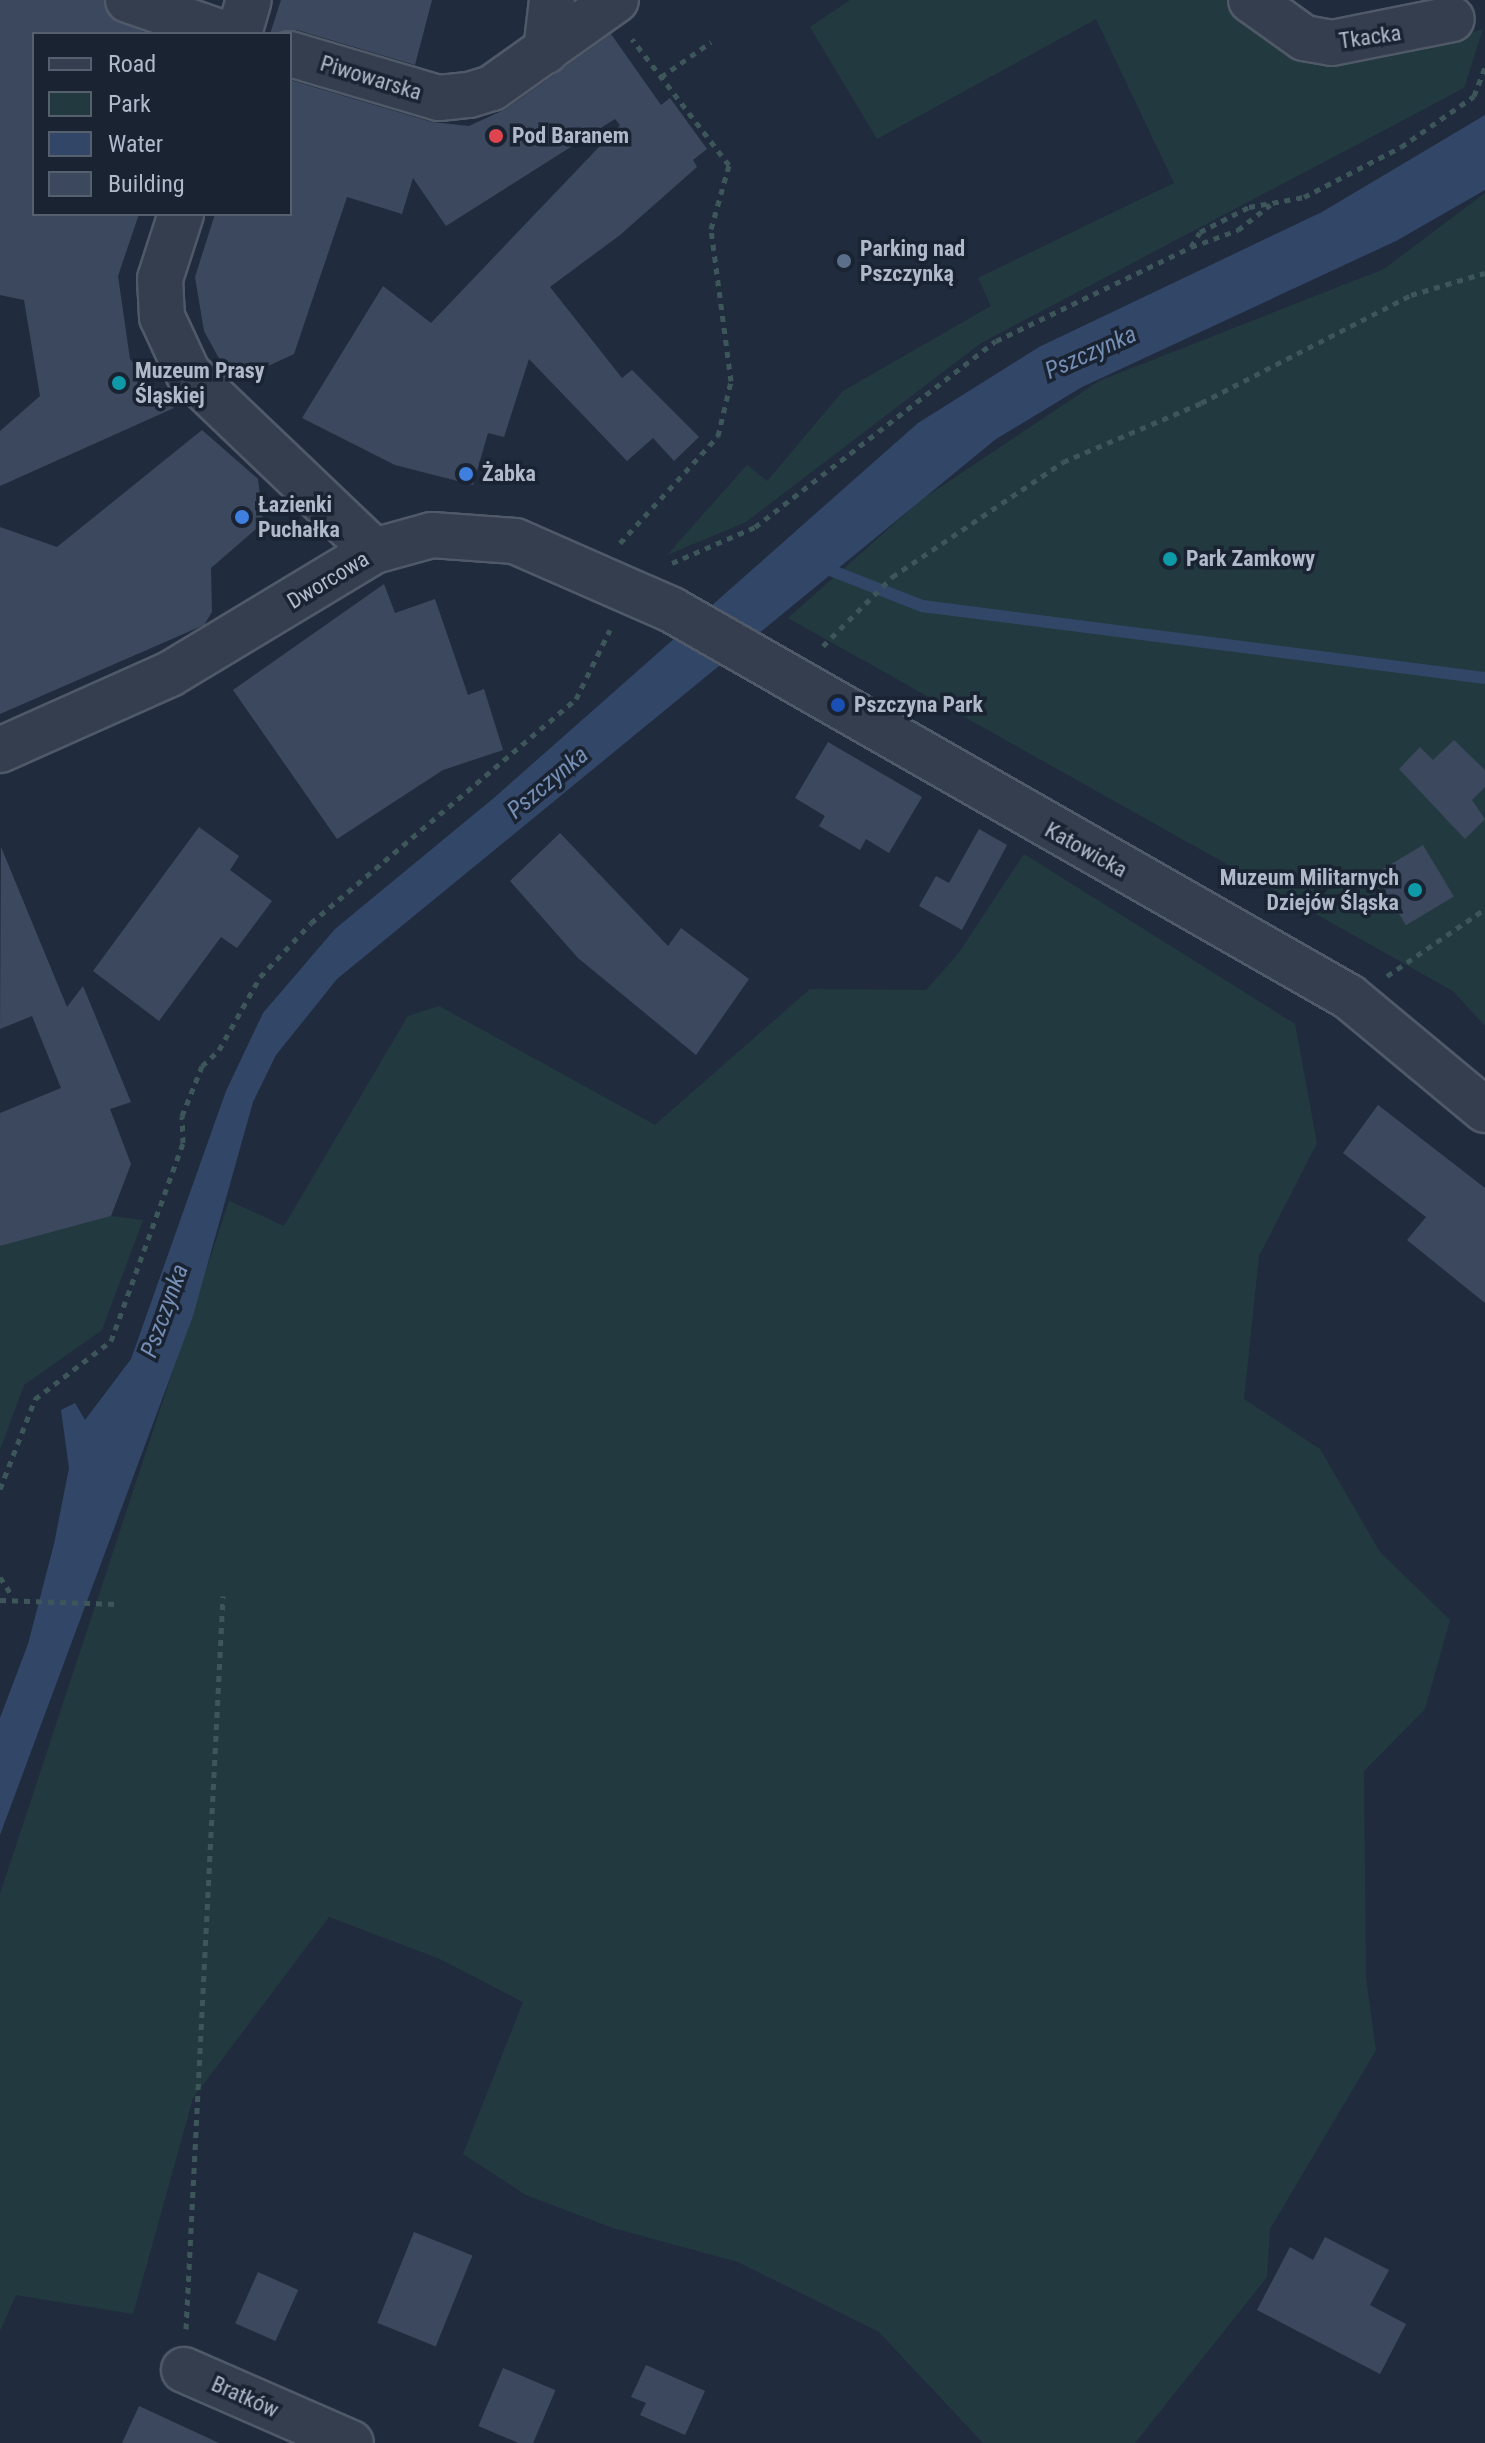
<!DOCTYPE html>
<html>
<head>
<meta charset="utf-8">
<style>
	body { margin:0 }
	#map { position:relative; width:1485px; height:2443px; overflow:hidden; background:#202c3e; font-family:"Roboto Condensed",sans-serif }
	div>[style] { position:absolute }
	.green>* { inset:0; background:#223a3f }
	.water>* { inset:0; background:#324667 }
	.stream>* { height:12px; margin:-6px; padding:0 6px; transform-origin:6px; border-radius:6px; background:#324667 }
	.building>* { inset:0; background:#3c485e; transform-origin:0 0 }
	.path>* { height:5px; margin-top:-2.5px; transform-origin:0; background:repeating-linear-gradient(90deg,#3d5659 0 6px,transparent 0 12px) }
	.roads { filter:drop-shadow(2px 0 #505968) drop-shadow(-2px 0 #505968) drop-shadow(0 2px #505968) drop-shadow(0 -2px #505968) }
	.minor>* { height:44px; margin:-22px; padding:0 22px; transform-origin:22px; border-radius:22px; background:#343e4e }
	.tertiary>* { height:44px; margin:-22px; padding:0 22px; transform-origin:22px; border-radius:22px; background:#343e4e }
	.dots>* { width:22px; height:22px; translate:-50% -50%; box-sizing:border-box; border:4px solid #1a2332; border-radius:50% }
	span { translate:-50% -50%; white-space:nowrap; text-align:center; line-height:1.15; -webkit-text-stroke:7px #1a2332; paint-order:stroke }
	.street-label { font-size:22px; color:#b0b9c9 }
	.poi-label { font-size:22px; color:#b0b9c9; font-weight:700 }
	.left { translate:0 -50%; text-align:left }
	.right { translate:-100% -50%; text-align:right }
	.water-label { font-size:24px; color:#748eb4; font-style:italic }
	.legend { position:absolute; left:32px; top:32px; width:260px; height:184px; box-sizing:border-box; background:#1a2332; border:2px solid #565f6e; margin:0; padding:10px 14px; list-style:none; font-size:24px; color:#b0b9c9 }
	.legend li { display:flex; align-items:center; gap:16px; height:40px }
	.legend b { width:40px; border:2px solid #565f6e }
</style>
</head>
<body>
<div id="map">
	<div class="green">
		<div style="clip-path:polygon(850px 0,1234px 0,1310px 53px,1381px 58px,1483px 29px,1464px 88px,981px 343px,746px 522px,667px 555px,747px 465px,767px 481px,843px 391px,991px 306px,978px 278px,1174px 183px,1096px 19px,877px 139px,810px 27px)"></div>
		<div style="clip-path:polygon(1485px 193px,1485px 1026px,1453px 991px,788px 618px,921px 500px,1099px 381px,1384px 269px)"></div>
		<div style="clip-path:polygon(1024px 854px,1295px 1024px,1317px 1143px,1259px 1256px,1244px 1399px,1320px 1449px,1380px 1552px,1450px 1620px,1425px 1709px,1364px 1771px,1366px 1978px,1376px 2050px,1270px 2229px,1267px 2277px,1135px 2443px,983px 2443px,879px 2332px,738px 2262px,613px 2228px,526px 2195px,463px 2154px,523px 2002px,440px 1959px,329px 1917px,193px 2098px,133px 2314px,16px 2295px,0 2331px,0 1894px,229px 1201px,284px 1226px,408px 1016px,439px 1006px,655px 1125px,810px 989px,926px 990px,958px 954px)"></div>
		<div style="clip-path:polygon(111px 1216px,143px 1220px,102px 1330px,24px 1385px,0 1450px,0 1246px)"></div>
	</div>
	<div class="water">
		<div style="clip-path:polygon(1485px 115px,1485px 190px,1396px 241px,1082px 387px,996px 439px,337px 979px,276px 1055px,253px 1102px,193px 1316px,0 1835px,0 1718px,28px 1644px,54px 1544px,69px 1468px,61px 1410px,75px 1403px,85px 1420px,131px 1359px,226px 1091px,263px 1013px,335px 929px,495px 797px,918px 423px,1039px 347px,1322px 212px)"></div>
	</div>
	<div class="stream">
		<div style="left:820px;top:566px;width:110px;rotate:21.4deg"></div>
		<div style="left:922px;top:606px;width:568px;rotate:7.29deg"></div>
	</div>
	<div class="building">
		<div style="clip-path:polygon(0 0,104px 0,110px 17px,149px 34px,34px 34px,34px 214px,139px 214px,118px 276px,130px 359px,174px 408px,0 486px,0 431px,40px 396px,24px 300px,0 295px)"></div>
		<div style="clip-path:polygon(281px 0,432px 0,415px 65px,297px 30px,270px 34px)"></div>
		<div style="clip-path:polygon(611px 34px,661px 105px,670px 98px,707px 149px,693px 160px,697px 167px,620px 235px,550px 287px,622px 378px,632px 370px,699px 437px,674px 461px,653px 438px,627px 461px,529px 359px,504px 437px,488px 433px,473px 485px,395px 465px,302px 418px,383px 286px,431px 323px,620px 125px,615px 119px,446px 226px,413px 178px,402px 214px,347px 197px,294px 354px,244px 377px,221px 362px,204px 331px,195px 277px,215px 214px,290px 214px,290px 80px,432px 122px,469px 126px,506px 109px)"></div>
		<div style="clip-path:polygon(202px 430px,258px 479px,263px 523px,211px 568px,212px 612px,204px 625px,0 714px,0 527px,57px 547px)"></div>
		<div style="clip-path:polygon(384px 584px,395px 613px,435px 599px,468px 695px,484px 689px,503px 750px,443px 770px,337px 839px,233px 690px)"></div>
		<div style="clip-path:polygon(1454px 740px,1485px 770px,1485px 787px,1472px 800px,1485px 819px,1465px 839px,1399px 769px,1420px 747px,1433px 760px)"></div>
		<div style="clip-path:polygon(828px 742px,922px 797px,889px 853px,866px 839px,860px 850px,819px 826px,825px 816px,795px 798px)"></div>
		<div style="clip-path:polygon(199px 827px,239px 856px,230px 870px,272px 901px,237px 948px,221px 937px,159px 1021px,93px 971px)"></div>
		<div style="clip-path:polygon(979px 829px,1007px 845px,962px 930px,919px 906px,936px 876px,949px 883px)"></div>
		<div style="clip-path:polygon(560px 833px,668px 946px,681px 928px,749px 979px,696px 1055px,578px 958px,510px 881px)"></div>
		<div style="left:1423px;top:845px;width:60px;height:56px;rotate:59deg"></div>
		<div style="clip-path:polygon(1px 847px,67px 1007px,83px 986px,131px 1102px,110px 1109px,131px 1164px,111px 1216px,0 1246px,0 1113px,61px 1088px,32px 1016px,0 1029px)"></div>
		<div style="clip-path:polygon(1378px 1105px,1485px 1188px,1485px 1303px,1407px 1240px,1426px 1217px,1343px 1153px)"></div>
		<div style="left:414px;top:2232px;width:63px;height:98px;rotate:22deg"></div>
		<div style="clip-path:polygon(1325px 2237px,1389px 2270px,1370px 2305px,1406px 2324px,1380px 2374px,1257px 2310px,1290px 2247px,1313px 2260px)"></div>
		<div style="left:258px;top:2272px;width:44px;height:56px;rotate:24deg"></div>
		<div style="clip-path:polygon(646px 2365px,705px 2391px,685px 2435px,640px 2415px,646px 2403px,631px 2397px)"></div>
		<div style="left:503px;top:2368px;width:57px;height:63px;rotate:23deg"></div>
		<div style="clip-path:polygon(139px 2406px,219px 2443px,122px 2443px)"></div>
	</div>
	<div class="path">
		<div style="left:661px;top:77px;width:61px;rotate:-35deg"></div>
		<div style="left:1191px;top:247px;width:50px;rotate:-19.9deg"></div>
		<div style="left:1238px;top:230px;width:41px;rotate:-38deg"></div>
		<div style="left:620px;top:543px;width:145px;rotate:-47.5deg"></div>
		<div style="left:718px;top:436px;width:57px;rotate:-76.7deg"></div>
		<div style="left:731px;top:381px;width:153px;rotate:-97.5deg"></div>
		<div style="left:711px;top:229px;width:66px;rotate:-74.3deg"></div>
		<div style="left:729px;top:165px;width:159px;rotate:-127.6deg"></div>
		<div style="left:672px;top:563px;width:90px;rotate:-23.4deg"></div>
		<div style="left:755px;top:527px;width:304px;rotate:-37.7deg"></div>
		<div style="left:996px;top:341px;width:216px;rotate:-25.7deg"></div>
		<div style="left:1191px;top:247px;width:17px;rotate:-59deg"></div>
		<div style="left:1200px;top:232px;width:55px;rotate:-27deg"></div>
		<div style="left:1249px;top:207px;width:56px;rotate:-10.3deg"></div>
		<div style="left:1304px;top:197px;width:109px;rotate:-27.3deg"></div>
		<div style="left:1401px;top:147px;width:89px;rotate:-34.9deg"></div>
		<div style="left:1474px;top:96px;width:30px;rotate:-69deg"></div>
		<div style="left:823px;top:646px;width:98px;rotate:-45deg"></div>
		<div style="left:892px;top:577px;width:206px;rotate:-33.9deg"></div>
		<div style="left:1063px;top:462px;width:150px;rotate:-23.1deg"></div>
		<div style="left:1201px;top:403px;width:236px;rotate:-27.2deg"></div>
		<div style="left:1411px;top:295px;width:77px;rotate:-16.6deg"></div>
		<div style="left:1387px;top:976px;width:119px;rotate:-34.4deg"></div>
		<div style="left:0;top:1489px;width:97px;rotate:-68.7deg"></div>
		<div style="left:35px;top:1399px;width:96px;rotate:-37.3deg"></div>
		<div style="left:111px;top:1341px;width:211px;rotate:-70deg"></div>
		<div style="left:183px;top:1143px;width:27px;rotate:-92deg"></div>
		<div style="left:182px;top:1116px;width:54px;rotate:-68.2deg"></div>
		<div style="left:202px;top:1066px;width:23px;rotate:-43deg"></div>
		<div style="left:219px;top:1050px;width:84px;rotate:-60.7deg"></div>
		<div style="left:260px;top:977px;width:74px;rotate:-46.6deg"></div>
		<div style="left:311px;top:923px;width:347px;rotate:-40.2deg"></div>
		<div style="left:576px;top:699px;width:77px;rotate:-63.8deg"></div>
		<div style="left:0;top:1577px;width:24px;rotate:57deg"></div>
		<div style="left:0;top:1600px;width:118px;rotate:1.9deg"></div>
		<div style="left:186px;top:2329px;width:734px;rotate:-87.11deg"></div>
	</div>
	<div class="roads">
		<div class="minor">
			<div style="left:128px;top:0;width:103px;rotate:19.3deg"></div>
			<div style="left:1251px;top:0;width:65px;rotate:35.6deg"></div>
			<div style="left:1304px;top:38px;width:28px;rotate:10deg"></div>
			<div style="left:1332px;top:43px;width:122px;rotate:-11.3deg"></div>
			<div style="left:239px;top:34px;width:35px;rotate:-74deg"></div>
			<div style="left:546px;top:51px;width:51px;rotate:-83.3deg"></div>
			<div style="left:290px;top:54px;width:155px;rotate:16.5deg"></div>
			<div style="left:439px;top:98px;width:30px;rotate:-6deg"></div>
			<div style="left:469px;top:95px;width:24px;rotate:-17deg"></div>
			<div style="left:492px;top:88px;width:152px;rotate:-35.4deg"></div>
			<div style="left:181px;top:214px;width:68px;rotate:107.9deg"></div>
			<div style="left:160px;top:279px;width:38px;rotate:87deg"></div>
			<div style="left:162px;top:317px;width:62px;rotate:65.1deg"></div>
			<div style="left:188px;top:373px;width:257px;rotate:43.7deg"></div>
			<div style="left:184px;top:2370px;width:182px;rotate:23.6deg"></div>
		</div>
		<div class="tertiary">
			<div style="left:0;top:750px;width:186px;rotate:-24.1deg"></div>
			<div style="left:170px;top:674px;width:238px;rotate:-31.1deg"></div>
			<div style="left:374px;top:551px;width:60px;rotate:-15.4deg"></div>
			<div style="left:432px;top:535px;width:83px;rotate:4.1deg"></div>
			<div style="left:515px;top:541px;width:171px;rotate:23.7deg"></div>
			<div style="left:672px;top:610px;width:780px;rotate:29.75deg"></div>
			<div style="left:1349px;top:997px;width:177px;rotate:39.7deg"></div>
		</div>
	</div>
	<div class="dots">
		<div style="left:496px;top:136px;background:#e0444e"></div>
		<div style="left:844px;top:261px;background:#5c6f8a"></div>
		<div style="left:119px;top:383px;background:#0f9aa8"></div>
		<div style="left:466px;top:474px;background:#3f7fe0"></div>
		<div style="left:242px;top:517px;background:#3f7fe0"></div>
		<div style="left:1170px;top:559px;background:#0f9aa8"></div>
		<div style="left:838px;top:705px;background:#1a4fb4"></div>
		<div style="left:1415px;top:890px;background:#0f9aa8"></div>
	</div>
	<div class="street-label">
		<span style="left:1370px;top:37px;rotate:-8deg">Tkacka</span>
		<span style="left:371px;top:78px;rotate:17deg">Piwowarska</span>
		<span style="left:328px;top:580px;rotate:-31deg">Dworcowa</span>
		<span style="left:1086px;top:850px;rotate:29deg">Katowicka</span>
		<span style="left:245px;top:2397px;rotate:24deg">Bratków</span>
	</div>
	<div class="poi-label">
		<span class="left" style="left:512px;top:136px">Pod Baranem</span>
		<span class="left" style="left:860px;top:261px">Parking nad<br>Pszczynką</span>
		<span class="left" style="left:135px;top:383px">Muzeum Prasy<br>Śląskiej</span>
		<span class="left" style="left:482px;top:474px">Żabka</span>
		<span class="left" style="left:258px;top:517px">Łazienki<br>Puchałka</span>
		<span class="left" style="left:1186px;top:559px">Park Zamkowy</span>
		<span class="left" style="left:854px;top:705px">Pszczyna Park</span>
		<span class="right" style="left:1399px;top:890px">Muzeum Militarnych<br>Dziejów Śląska</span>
	</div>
	<div class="water-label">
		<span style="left:1091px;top:353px;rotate:-24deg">Pszczynka</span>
		<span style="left:548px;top:783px;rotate:-40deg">Pszczynka</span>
		<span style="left:165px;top:1311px;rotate:-70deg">Pszczynka</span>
	</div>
	<ul class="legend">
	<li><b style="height:10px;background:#343e4e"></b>Road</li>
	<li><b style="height:22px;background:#223a3f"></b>Park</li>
	<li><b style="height:22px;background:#324667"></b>Water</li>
	<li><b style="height:22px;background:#3c485e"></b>Building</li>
	</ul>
</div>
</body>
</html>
